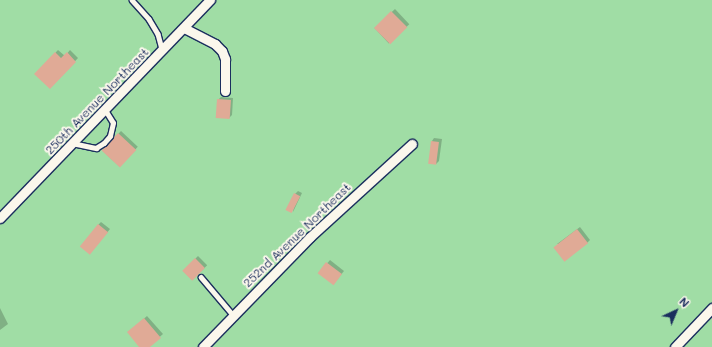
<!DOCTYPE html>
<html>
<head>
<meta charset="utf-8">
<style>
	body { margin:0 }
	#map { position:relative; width:712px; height:347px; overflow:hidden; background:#fbf7ec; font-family:Mali,sans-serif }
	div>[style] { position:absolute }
	.green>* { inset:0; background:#a0dda5; transform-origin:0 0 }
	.shadow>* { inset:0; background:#0003; transform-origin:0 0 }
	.building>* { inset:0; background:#e0aa96; transform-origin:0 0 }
	.roads { filter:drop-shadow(1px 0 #1b2f5e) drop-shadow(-1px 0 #1b2f5e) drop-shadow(0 1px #1b2f5e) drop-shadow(0 -1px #1b2f5e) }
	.lane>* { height:4.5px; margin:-2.25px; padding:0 2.25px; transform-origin:2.25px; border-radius:2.25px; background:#fbf7ec }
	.street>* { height:9px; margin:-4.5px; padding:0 4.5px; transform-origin:4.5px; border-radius:4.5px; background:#fbf7ec }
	span { translate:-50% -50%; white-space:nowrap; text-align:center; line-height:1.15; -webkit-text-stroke:4px #fbf7ec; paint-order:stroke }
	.street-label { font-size:12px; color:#1b2f5e }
	.north { position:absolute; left:656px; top:291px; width:40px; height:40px; -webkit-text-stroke:3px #fbf7ec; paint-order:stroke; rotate:44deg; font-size:11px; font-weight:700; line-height:16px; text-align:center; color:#1b2f5e }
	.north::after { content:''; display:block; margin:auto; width:14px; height:18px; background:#1b2f5e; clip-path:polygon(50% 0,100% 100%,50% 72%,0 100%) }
</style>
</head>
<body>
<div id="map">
	<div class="green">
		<div style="left:0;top:0;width:712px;height:347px"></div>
	</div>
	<div class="shadow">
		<div style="left:395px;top:9px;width:21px;height:28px;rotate:47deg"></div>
		<div style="clip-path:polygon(58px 50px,65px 56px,70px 50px,78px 58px,50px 88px,35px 74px)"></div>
		<div style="clip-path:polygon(221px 97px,233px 98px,232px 115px,229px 118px,218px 100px)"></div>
		<div style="left:121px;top:131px;width:23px;height:27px;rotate:43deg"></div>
		<div style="clip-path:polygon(434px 138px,442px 139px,439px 161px,436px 164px,432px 141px)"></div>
		<div style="clip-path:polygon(298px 191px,302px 193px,293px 212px,295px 194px)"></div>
		<div style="clip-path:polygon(101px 222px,110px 229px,92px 251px,98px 225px)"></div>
		<div style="clip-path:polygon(580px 227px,590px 240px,587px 243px,557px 244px)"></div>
		<div style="left:198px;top:256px;width:13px;height:21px;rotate:45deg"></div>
		<div style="clip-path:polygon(330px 260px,344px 271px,336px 281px,319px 273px)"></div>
		<div style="clip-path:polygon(0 308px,8px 324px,0 330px)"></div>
		<div style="clip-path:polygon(147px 316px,163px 334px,148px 347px,140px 347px,131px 330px)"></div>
	</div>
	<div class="building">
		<div style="left:391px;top:11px;width:23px;height:24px;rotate:45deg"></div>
		<div style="clip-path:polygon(55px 52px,61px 58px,67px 52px,76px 62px,50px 89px,34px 74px)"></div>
		<div style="left:217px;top:99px;width:14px;height:19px;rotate:4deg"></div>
		<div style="left:118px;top:133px;width:25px;height:24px;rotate:43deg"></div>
		<div style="left:431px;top:141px;width:8px;height:23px;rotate:7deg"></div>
		<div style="left:294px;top:193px;width:7px;height:19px;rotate:27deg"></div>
		<div style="left:98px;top:224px;width:13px;height:29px;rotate:39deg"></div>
		<div style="left:577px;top:229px;width:18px;height:30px;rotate:52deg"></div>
		<div style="left:195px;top:258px;width:14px;height:18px;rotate:45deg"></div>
		<div style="left:326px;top:262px;width:20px;height:14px;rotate:37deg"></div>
		<div style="clip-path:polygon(144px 318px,161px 338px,150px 347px,139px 347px,127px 332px)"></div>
	</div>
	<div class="roads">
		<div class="lane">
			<div style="left:132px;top:0;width:25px;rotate:48deg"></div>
			<div style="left:149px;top:19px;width:17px;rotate:59deg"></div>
			<div style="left:158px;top:34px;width:16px;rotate:75deg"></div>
			<div style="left:72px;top:143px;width:25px;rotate:12deg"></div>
			<div style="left:96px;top:148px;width:9px;rotate:-32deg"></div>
			<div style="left:104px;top:143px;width:9px;rotate:-49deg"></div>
			<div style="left:110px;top:136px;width:13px;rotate:-77deg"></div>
			<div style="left:113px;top:123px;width:15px;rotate:-122deg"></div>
			<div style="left:201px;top:277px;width:51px;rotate:49.8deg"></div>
		</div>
		<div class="street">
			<div style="left:184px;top:28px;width:35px;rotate:27deg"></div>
			<div style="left:215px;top:44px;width:10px;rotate:45deg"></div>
			<div style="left:222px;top:51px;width:9px;rotate:69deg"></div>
			<div style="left:225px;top:59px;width:32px;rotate:90deg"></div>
			<div style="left:0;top:218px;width:303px;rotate:-46.1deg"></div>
			<div style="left:203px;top:347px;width:153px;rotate:-45.8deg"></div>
			<div style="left:310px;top:237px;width:138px;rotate:-42.4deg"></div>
			<div style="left:675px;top:347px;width:54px;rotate:-46.5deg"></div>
		</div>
	</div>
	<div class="street-label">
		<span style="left:97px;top:101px;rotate:-46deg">250th Avenue Northeast</span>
		<span style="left:297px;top:235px;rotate:-44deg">252nd Avenue Northeast</span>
	</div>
	<div class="north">N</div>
</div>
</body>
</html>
